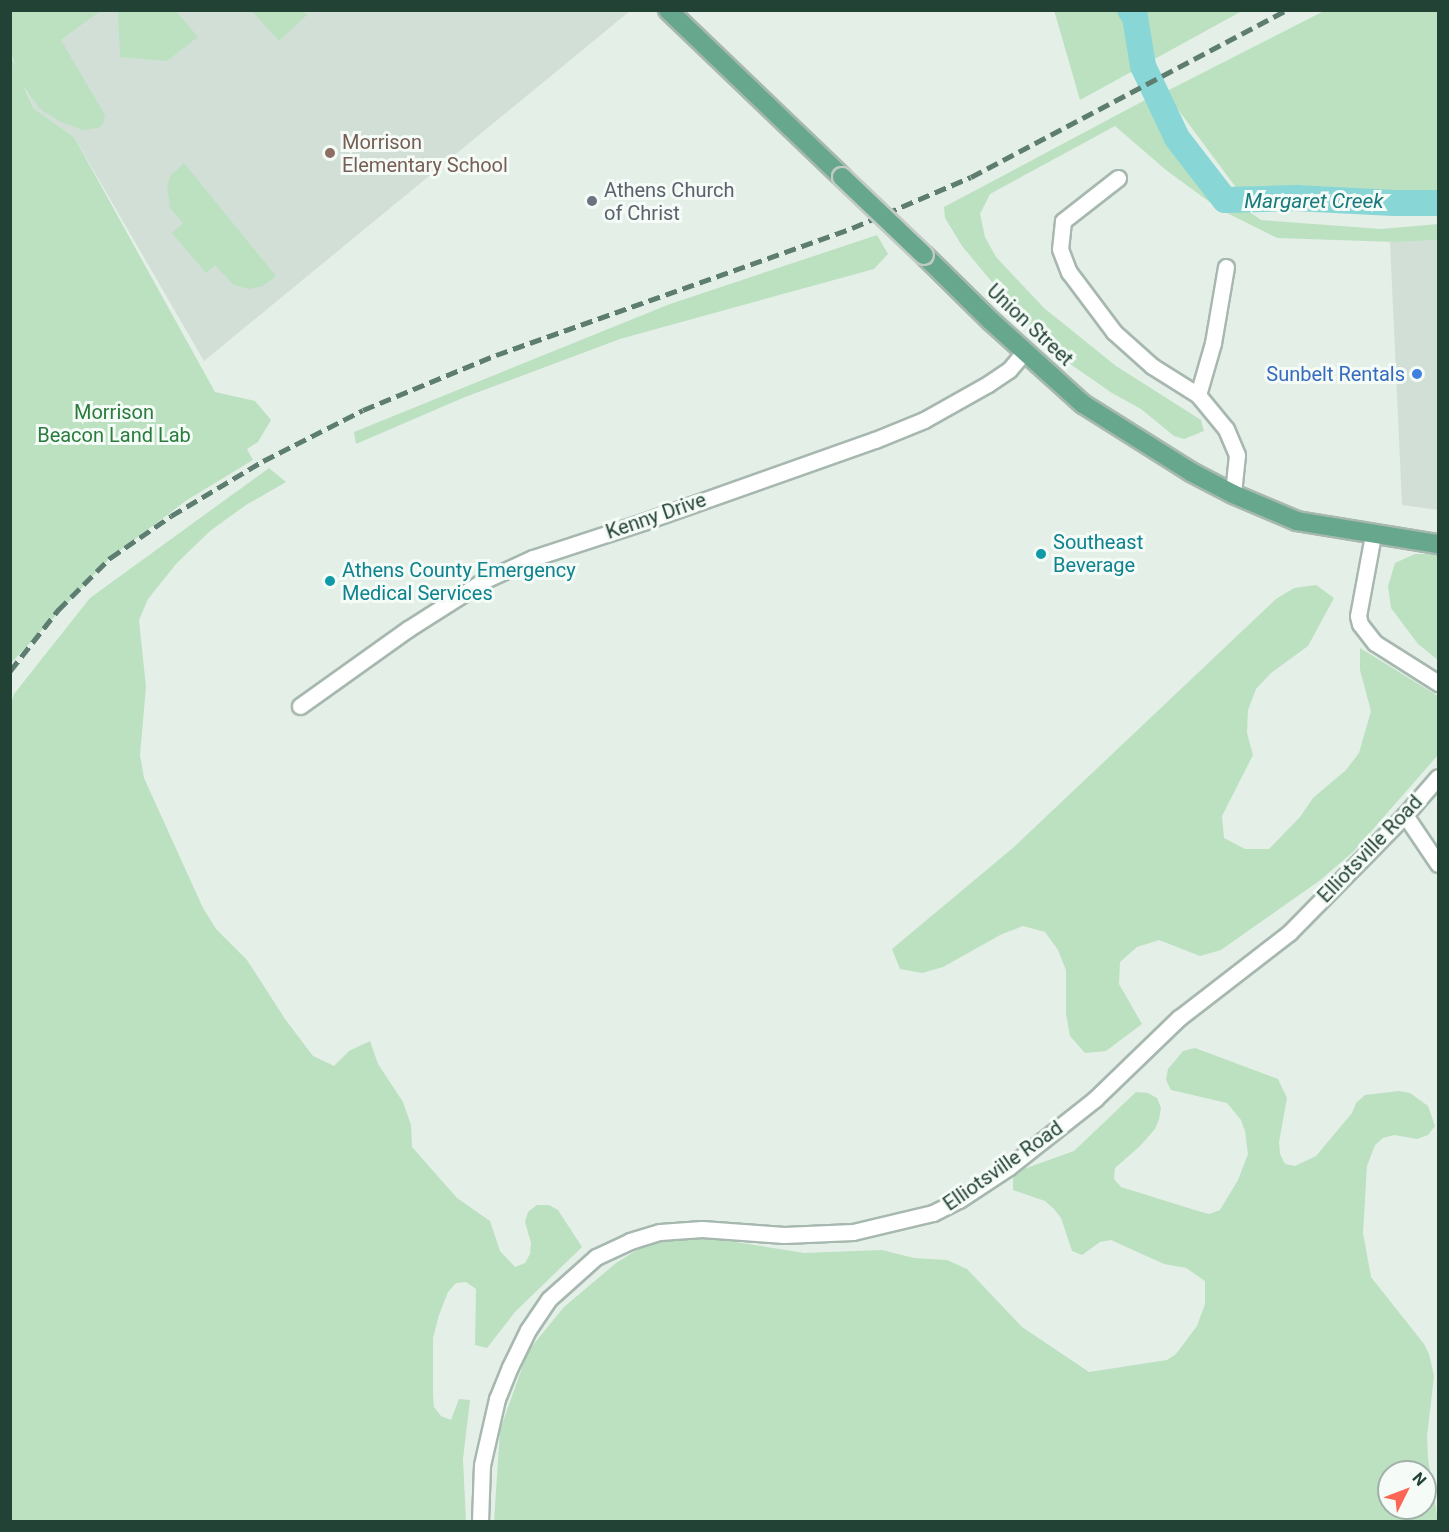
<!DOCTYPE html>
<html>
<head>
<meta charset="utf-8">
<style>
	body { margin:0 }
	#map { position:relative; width:1449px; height:1532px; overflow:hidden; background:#e4efe8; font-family:Roboto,sans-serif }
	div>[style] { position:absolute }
	.built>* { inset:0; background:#d2dfd7 }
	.green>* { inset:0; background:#bce1c0 }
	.river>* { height:26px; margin:-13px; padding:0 13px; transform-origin:13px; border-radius:13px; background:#89d6d7 }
	.roads { filter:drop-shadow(2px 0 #a6b8af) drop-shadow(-2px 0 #a6b8af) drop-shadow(0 2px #a6b8af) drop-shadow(0 -2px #a6b8af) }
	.minor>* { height:15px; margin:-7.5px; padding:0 7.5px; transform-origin:7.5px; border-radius:7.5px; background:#fff }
	.major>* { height:18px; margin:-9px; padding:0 9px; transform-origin:9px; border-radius:9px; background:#66a78d }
	.rail>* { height:4.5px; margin-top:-2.25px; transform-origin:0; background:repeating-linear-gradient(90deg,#5d7d70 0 12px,transparent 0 18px) }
	.bridges { filter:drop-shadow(2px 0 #c1cac6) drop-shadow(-2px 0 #c1cac6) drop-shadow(0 2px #c1cac6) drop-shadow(0 -2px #c1cac6) }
	.major-bridge>* { height:18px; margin:-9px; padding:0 9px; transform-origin:9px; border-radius:9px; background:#66a78d }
	.dots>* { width:16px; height:16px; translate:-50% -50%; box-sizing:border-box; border:3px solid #f5fbf7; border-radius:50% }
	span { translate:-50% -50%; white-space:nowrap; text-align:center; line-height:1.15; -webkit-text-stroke:6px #f5fbf7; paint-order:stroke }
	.education-label { font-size:20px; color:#785e54 }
	.left { translate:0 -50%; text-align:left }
	.worship-label { font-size:20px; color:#5b616d }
	.street-label { font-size:20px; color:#224235 }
	.shop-label { font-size:20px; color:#366cbe }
	.right { translate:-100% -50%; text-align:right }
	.park-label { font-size:20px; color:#297c3d }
	.culture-label { font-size:20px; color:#0d838f }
	.water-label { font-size:21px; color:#177b7d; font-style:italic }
	.frame { position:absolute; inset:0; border:12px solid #224235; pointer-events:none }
	.north { position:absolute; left:1377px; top:1460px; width:60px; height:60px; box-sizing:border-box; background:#f5fbf7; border:2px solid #a1b1a9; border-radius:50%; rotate:48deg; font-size:16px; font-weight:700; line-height:24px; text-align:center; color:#224235 }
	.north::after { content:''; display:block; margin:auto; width:21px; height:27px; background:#fb6655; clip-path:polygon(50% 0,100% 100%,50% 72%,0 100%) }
</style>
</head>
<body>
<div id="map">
	<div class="built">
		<div style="clip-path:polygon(101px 11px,630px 11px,204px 361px,74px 137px,34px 109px,15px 62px,61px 40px)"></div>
		<div style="clip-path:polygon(1438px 240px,1438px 510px,1402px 505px,1390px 242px)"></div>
	</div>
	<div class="green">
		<div style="clip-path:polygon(11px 10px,101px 11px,61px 40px,105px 115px,103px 124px,98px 128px,83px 130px,59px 121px,40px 109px,24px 87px,34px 109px,74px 137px,215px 392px,255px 401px,271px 420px,258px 442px,247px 449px,253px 460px,187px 500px,110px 558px,11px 663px,11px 56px,16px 67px,11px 53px)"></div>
		<div style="clip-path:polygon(1054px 10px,1242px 10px,1242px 11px,1080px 100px)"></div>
		<div style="clip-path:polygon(118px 11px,176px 11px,198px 37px,167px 61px,120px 57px)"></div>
		<div style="clip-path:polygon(252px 11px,303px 11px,307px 15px,279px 41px)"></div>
		<div style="clip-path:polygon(1324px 11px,1438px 11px,1438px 196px,1246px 201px,1165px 92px)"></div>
		<div style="clip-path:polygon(1147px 99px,1190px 146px,1216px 188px,1261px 220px,1381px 229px,1438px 224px,1438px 240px,1395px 242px,1277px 238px,1219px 209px,1166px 170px,1115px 126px,990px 194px,980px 214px,985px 237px,996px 257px,1044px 308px,1116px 366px,1201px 420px,1204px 431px,1184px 439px,1174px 436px,1141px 409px,1112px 393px,1047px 348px,962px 246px,945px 218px,944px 207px)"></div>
		<div style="clip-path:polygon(184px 163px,276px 276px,263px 286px,250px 289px,234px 285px,215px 265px,206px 273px,172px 233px,183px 223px,170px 208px,167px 185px,171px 175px)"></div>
		<div style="clip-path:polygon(877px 235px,888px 254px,874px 269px,620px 339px,465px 397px,356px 444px,354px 432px,670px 304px)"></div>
		<div style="clip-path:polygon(269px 468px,286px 482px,246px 505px,210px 531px,176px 564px,148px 599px,139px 620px,146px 687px,140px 755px,144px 778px,203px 908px,216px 929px,247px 960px,285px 1019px,313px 1056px,334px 1066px,349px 1051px,370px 1041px,378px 1064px,403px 1102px,411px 1125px,412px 1147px,457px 1198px,490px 1221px,500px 1251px,515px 1267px,525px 1263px,530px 1254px,531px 1243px,525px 1222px,528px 1212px,537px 1205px,549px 1205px,558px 1210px,582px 1247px,515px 1312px,487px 1348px,475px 1345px,476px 1289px,466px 1282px,456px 1283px,448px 1292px,439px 1315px,433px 1338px,433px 1396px,434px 1407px,441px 1416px,451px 1420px,459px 1399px,470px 1400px,463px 1459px,466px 1521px,11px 1521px,11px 704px,14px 694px,90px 598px)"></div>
		<div style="clip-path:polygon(1415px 554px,1438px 554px,1438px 660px,1418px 644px,1391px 608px,1388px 586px,1395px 563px)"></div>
		<div style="clip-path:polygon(1316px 585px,1334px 598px,1308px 646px,1271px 673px,1256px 689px,1248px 710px,1247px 733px,1253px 755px,1222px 816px,1224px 838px,1245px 849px,1269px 849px,1300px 817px,1313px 798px,1346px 770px,1359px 753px,1371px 711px,1360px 670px,1360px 648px,1438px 696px,1438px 755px,1353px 852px,1319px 881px,1221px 950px,1200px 956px,1159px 940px,1137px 947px,1120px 962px,1119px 984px,1142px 1024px,1106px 1051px,1085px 1053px,1070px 1036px,1066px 1014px,1066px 970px,1058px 950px,1045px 932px,1023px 926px,1002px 934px,943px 967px,922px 973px,900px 969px,892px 949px,1014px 847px,1276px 599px,1294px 588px)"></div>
		<div style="clip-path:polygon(evenodd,1195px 1048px,1278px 1079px,1287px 1098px,1279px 1142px,1280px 1154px,1285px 1164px,1295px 1166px,1316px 1156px,1352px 1113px,1356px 1103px,1365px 1095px,1399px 1091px,1410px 1093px,1428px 1106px,1435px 1126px,1428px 1135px,1417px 1139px,1394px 1135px,1383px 1138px,1375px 1145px,1367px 1166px,1363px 1233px,1371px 1277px,1424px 1344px,1429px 1354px,1434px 1376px,1427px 1436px,1428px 1459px,1438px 1521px,494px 1522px,500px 1430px,528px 1351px,564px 1307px,616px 1263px,650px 1242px,698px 1236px,804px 1253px,882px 1250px,914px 1258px,947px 1260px,967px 1269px,1022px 1327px,1089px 1372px,1167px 1360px,1176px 1354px,1197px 1326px,1205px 1304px,1205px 1281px,1186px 1268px,1164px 1264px,1111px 1240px,1100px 1242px,1082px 1255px,1072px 1251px,1061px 1218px,1054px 1209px,1045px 1201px,1013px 1190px,1013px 1178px,1021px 1170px,1074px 1151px,1136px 1092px,1148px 1093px,1157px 1098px,1161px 1108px,1159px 1119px,1155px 1129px,1140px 1146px,1115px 1168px,1114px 1179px,1121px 1187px,1198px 1211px,1209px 1214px,1220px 1210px,1238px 1180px,1248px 1154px,1245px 1131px,1241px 1120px,1227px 1103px,1171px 1090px,1166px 1080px,1168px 1069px,1183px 1051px,1195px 1048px,1389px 1472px,1425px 1472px,1425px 1508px,1389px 1508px,1389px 1472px)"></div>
	</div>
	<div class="river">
		<div style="left:1130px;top:10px;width:9px;rotate:54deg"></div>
		<div style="left:1135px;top:17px;width:50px;rotate:80.7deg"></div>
		<div style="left:1143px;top:66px;width:80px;rotate:64.7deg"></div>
		<div style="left:1177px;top:138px;width:78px;rotate:52.3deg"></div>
		<div style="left:1225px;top:200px;width:70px;rotate:-1.6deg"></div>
		<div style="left:1295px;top:198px;width:99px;rotate:2.9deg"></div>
		<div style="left:1394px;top:203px;width:44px"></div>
	</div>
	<div class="roads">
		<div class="minor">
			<div style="left:1118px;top:178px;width:70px;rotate:142deg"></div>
			<div style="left:1063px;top:221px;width:28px;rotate:96deg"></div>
			<div style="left:1060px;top:249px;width:25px;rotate:69deg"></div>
			<div style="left:1069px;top:272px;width:75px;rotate:53.1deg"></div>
			<div style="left:1114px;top:332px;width:51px;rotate:41.8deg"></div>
			<div style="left:1152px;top:366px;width:54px;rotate:32.2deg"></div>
			<div style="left:1198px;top:395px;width:44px;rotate:50.5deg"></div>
			<div style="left:1226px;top:429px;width:28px;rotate:67deg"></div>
			<div style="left:1237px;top:455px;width:39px;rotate:96deg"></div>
			<div style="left:1198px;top:395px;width:54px;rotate:-73.9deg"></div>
			<div style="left:1213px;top:343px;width:77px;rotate:-80.3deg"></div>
			<div style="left:1373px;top:535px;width:82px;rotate:100.5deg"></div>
			<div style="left:1358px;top:616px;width:8px;rotate:76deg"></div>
			<div style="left:1360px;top:624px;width:24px;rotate:52deg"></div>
			<div style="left:1375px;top:643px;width:75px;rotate:32.4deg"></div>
			<div style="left:300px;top:706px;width:133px;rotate:-35.5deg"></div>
			<div style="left:408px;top:629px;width:91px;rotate:-32.5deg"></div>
			<div style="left:485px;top:580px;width:53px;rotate:-24.6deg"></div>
			<div style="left:533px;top:558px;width:116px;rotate:-18.1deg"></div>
			<div style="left:643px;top:522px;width:246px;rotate:-19.5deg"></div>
			<div style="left:875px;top:440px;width:53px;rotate:-22.2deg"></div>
			<div style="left:924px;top:420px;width:73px;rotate:-29.4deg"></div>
			<div style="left:988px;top:384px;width:25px;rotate:-34deg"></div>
			<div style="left:1009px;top:370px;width:23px;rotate:-50deg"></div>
			<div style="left:1405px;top:815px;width:59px;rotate:56deg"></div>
			<div style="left:480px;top:1522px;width:57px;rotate:-88deg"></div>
			<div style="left:482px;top:1465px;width:68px;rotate:-77.2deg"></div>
			<div style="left:497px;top:1399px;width:35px;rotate:-68deg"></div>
			<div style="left:510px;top:1367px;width:41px;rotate:-64.1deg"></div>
			<div style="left:528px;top:1330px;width:37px;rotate:-56deg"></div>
			<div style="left:549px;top:1299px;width:63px;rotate:-41.8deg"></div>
			<div style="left:596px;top:1257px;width:38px;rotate:-25deg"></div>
			<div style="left:630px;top:1241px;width:31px;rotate:-17deg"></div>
			<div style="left:660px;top:1232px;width:42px;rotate:-4.1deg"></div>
			<div style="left:702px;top:1229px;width:82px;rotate:4.2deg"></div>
			<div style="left:784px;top:1235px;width:69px;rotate:-2.5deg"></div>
			<div style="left:853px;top:1232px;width:82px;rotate:-13.4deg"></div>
			<div style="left:933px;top:1213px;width:29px;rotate:-27deg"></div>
			<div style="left:959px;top:1200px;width:60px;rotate:-33.4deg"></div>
			<div style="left:1009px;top:1167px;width:110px;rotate:-38.3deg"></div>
			<div style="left:1095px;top:1099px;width:117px;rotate:-44deg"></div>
			<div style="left:1179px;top:1018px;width:139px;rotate:-37.7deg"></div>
			<div style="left:1289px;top:933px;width:165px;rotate:-45.5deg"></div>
			<div style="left:1405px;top:815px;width:50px;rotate:-49deg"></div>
		</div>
		<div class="major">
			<div style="left:668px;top:10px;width:241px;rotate:43.8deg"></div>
			<div style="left:924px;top:255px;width:94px;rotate:44.6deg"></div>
			<div style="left:991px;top:321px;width:124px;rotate:42.1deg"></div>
			<div style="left:1083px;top:404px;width:128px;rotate:32.2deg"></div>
			<div style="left:1191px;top:472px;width:47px;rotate:27.6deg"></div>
			<div style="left:1233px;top:494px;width:69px;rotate:22.9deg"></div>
			<div style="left:1297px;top:521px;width:143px;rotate:9.3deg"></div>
		</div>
	</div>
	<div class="rail">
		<div style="left:10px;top:671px;width:78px;rotate:-51.8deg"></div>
		<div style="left:58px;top:610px;width:74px;rotate:-45deg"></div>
		<div style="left:110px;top:558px;width:74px;rotate:-34.5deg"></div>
		<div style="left:171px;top:516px;width:107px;rotate:-30.9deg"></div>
		<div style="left:263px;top:461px;width:112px;rotate:-27deg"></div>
		<div style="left:363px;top:410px;width:144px;rotate:-22.5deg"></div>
		<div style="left:496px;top:355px;width:378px;rotate:-19.6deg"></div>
		<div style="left:852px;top:228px;width:129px;rotate:-23.2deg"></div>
		<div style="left:971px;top:177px;width:357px;rotate:-27.9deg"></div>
	</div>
	<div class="bridges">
		<div class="major-bridge">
			<div style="left:842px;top:177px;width:113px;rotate:43.6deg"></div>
		</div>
	</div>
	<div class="dots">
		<div style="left:330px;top:153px;background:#8d6e63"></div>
		<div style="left:592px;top:201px;background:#6b7280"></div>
		<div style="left:1417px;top:374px;background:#3f7fe0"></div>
		<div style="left:1041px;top:554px;background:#0f9aa8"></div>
		<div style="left:330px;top:581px;background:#0f9aa8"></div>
	</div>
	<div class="education-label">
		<span class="left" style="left:342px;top:154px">Morrison<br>Elementary School</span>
	</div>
	<div class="worship-label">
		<span class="left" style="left:604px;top:202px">Athens Church<br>of Christ</span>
	</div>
	<div class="street-label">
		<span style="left:1030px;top:325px;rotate:43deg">Union Street</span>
		<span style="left:656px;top:516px;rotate:-19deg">Kenny Drive</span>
		<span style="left:1370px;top:849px;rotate:-46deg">Elliotsville Road</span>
		<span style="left:1003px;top:1166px;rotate:-35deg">Elliotsville Road</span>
	</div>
	<div class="shop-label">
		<span class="right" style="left:1405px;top:374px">Sunbelt Rentals</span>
	</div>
	<div class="park-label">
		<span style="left:114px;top:424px">Morrison<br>Beacon Land Lab</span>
	</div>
	<div class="culture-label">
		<span class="left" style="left:1053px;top:554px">Southeast<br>Beverage</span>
		<span class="left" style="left:342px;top:582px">Athens County Emergency<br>Medical Services</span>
	</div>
	<div class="water-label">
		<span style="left:1314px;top:201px">Margaret Creek</span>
	</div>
	<div class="frame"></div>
	<div class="north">N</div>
</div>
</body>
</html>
